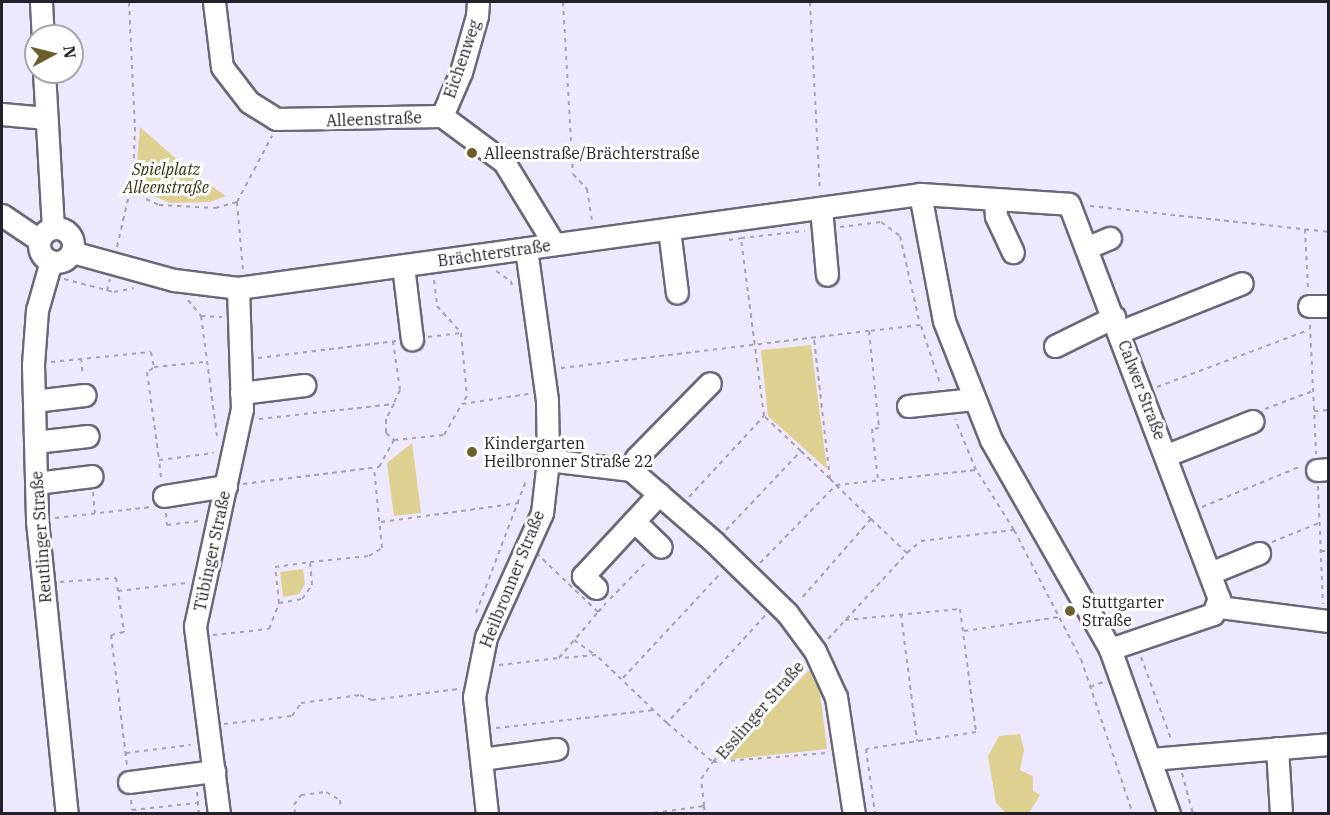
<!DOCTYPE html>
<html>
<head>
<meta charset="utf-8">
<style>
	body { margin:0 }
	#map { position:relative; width:1330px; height:815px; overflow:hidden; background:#ede8fc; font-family:"IBM Plex Serif",serif }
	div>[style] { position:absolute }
	.green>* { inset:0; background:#ded090 }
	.path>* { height:2px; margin-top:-1px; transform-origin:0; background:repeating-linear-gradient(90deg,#a5a1b1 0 4.5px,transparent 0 9px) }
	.roads { filter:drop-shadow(2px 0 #6c6778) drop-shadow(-2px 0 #6c6778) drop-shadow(0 2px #6c6778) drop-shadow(0 -2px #6c6778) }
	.minor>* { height:21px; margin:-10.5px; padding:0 10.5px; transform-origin:10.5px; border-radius:10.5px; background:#fff }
	.minor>.ring { margin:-10.5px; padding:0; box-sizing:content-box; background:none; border:21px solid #fff; border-radius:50% }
	.dots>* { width:16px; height:16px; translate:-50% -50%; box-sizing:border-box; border:3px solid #fff; border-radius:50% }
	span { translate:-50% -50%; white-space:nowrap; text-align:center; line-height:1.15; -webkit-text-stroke:6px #fff; paint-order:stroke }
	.street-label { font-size:16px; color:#232129 }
	.poi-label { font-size:16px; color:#232129 }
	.left { translate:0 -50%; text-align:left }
	.park-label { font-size:16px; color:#362e06; font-style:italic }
	.frame { position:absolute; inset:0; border:3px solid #232129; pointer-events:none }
	.north { position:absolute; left:24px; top:24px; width:60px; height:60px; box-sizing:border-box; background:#fff; border:2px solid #a7a6a9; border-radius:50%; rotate:83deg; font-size:16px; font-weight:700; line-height:24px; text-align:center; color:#232129 }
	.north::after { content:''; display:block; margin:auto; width:21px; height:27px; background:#6b602c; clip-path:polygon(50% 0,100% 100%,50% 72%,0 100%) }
</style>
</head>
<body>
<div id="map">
	<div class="green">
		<div style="clip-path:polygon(140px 127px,190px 171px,226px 196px,210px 202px,170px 203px,153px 196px,143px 183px,137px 164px)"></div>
		<div style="clip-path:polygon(811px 345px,827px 469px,768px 416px,761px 350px)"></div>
		<div style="clip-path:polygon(412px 443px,421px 513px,394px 516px,387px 463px)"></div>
		<div style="clip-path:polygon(303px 569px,305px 584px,299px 594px,283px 597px,280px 572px)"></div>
		<div style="clip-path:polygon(809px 670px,820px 693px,827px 749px,724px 760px)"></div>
		<div style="clip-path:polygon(1020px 734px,1024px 750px,1020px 770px,1033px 776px,1033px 791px,1040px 795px,1029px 813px,1006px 813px,996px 803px,988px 756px,999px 736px)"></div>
	</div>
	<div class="path">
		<div style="left:129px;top:2px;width:125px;rotate:87.3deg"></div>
		<div style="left:135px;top:127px;width:50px;rotate:92.3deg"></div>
		<div style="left:133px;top:177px;width:26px;rotate:59deg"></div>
		<div style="left:146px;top:199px;width:14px;rotate:25deg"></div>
		<div style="left:159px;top:205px;width:56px;rotate:3.1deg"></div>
		<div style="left:215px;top:208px;width:23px;rotate:-15deg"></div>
		<div style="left:237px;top:202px;width:68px;rotate:85deg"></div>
		<div style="left:563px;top:2px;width:172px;rotate:86.7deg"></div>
		<div style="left:573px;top:174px;width:21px;rotate:47deg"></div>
		<div style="left:587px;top:189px;width:31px;rotate:81deg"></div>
		<div style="left:810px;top:2px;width:188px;rotate:87deg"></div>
		<div style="left:237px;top:202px;width:75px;rotate:-62.1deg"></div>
		<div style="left:1090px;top:206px;width:239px;rotate:6.2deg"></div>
		<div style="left:840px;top:227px;width:41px;rotate:-7deg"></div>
		<div style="left:881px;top:222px;width:24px;rotate:36deg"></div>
		<div style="left:900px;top:236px;width:91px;rotate:77.3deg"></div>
		<div style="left:920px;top:325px;width:51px;rotate:173.3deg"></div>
		<div style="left:1305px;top:229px;width:60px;rotate:87.1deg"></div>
		<div style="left:729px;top:240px;width:12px;rotate:-9deg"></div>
		<div style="left:117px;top:247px;width:72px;rotate:-77.1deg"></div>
		<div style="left:496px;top:271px;width:18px;rotate:34deg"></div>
		<div style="left:511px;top:281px;width:6px;rotate:81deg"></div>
		<div style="left:64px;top:279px;width:52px;rotate:14.6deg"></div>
		<div style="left:114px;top:292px;width:20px;rotate:-11deg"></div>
		<div style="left:434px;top:280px;width:26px;rotate:83deg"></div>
		<div style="left:437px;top:306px;width:36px;rotate:48deg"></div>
		<div style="left:461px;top:333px;width:63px;rotate:84.6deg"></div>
		<div style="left:467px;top:396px;width:9px;rotate:122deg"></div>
		<div style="left:107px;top:291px;width:12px;rotate:-76deg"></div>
		<div style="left:188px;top:300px;width:21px;rotate:51deg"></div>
		<div style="left:201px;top:316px;width:121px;rotate:82.4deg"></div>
		<div style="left:201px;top:316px;width:21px;rotate:3deg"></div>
		<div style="left:1310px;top:325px;width:129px;rotate:87.3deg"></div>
		<div style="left:921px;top:326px;width:63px;rotate:71.6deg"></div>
		<div style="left:428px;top:337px;width:33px;rotate:-7deg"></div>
		<div style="left:393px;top:341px;width:49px;rotate:81.9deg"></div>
		<div style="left:400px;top:390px;width:14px;rotate:115deg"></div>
		<div style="left:81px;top:358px;width:18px;rotate:84deg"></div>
		<div style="left:258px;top:358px;width:139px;rotate:-7deg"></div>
		<div style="left:51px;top:362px;width:100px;rotate:-5.7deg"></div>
		<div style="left:151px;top:352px;width:15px;rotate:79deg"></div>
		<div style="left:154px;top:367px;width:51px;rotate:-5.6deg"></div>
		<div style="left:153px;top:368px;width:7px;rotate:146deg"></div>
		<div style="left:147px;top:372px;width:89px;rotate:82.2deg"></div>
		<div style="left:561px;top:368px;width:310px;rotate:-6.9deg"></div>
		<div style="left:869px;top:331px;width:98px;rotate:84.1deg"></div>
		<div style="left:879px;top:428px;width:7px;rotate:172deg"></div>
		<div style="left:872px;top:429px;width:51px;rotate:83.3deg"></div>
		<div style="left:1157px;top:387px;width:162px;rotate:-20.6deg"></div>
		<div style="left:1265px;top:409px;width:51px;rotate:-20.6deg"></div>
		<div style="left:1314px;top:411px;width:14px;rotate:-4deg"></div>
		<div style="left:259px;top:419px;width:136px;rotate:-6.3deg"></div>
		<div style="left:394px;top:404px;width:17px;rotate:118deg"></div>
		<div style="left:386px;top:419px;width:14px;rotate:90deg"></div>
		<div style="left:386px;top:433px;width:11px;rotate:41deg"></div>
		<div style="left:394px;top:440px;width:50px;rotate:-5.7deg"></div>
		<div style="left:444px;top:435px;width:36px;rotate:-60deg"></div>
		<div style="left:462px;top:404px;width:67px;rotate:-8.6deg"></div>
		<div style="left:801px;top:451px;width:40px;rotate:44deg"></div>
		<div style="left:830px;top:479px;width:142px;rotate:-96.5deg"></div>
		<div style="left:555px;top:470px;width:75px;rotate:6.9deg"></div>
		<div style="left:629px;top:479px;width:193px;rotate:42.5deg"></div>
		<div style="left:771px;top:609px;width:154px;rotate:132.4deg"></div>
		<div style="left:667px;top:723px;width:98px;rotate:-136.2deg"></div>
		<div style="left:596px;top:655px;width:37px;rotate:175deg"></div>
		<div style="left:559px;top:658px;width:60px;rotate:-49.7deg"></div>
		<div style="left:598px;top:612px;width:93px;rotate:-136.3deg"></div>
		<div style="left:531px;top:548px;width:35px;rotate:-65deg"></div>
		<div style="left:546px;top:516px;width:47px;rotate:-78.9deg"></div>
		<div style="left:161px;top:477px;width:17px;rotate:-97deg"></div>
		<div style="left:159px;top:460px;width:55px;rotate:-7.3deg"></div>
		<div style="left:830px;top:479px;width:8px;rotate:45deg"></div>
		<div style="left:836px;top:485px;width:141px;rotate:-6.1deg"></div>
		<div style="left:976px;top:470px;width:55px;rotate:-112.4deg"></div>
		<div style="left:243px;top:484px;width:137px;rotate:-7.1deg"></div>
		<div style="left:379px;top:467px;width:31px;rotate:-61deg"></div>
		<div style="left:1318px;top:486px;width:118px;rotate:87.6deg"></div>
		<div style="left:93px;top:492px;width:21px;rotate:85deg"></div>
		<div style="left:689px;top:497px;width:110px;rotate:-47.2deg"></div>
		<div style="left:764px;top:416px;width:179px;rotate:-97.4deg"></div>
		<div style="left:741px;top:238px;width:64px;rotate:-6.2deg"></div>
		<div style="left:1202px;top:507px;width:105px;rotate:-22.4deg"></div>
		<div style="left:166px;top:513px;width:12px;rotate:85deg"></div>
		<div style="left:167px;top:525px;width:33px;rotate:-7deg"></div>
		<div style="left:55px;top:518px;width:97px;rotate:-6.5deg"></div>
		<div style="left:871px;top:519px;width:50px;rotate:43.4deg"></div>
		<div style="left:907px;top:553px;width:18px;rotate:-41deg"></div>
		<div style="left:921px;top:541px;width:94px;rotate:-6.7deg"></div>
		<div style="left:1014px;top:530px;width:70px;rotate:-122.1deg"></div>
		<div style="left:381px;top:522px;width:140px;rotate:-7.8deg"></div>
		<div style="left:726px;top:530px;width:109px;rotate:-46.5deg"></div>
		<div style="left:801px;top:451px;width:51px;rotate:-136.6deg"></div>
		<div style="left:1014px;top:530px;width:145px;rotate:62.6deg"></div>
		<div style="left:1081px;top:659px;width:163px;rotate:71.5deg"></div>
		<div style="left:1272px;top:542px;width:51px;rotate:-22deg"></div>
		<div style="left:1321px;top:551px;width:7px"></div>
		<div style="left:760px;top:563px;width:109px;rotate:-45.7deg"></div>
		<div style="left:836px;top:485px;width:49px;rotate:44.2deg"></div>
		<div style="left:871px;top:519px;width:108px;rotate:131.2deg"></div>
		<div style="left:60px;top:582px;width:56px;rotate:-4.1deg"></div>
		<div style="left:116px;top:578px;width:55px;rotate:81.6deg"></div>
		<div style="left:124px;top:632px;width:13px;rotate:167deg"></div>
		<div style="left:111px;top:635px;width:131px;rotate:83deg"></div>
		<div style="left:118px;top:591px;width:69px;rotate:-6.6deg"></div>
		<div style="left:610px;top:599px;width:54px;rotate:-45.7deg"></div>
		<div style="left:279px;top:603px;width:36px;rotate:-96deg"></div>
		<div style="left:275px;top:567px;width:35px;rotate:-8deg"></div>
		<div style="left:598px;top:612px;width:12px;rotate:-48deg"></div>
		<div style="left:476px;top:613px;width:141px;rotate:-69.3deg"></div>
		<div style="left:901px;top:614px;width:128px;rotate:82.8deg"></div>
		<div style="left:845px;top:620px;width:116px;rotate:-5.5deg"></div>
		<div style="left:960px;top:609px;width:124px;rotate:82.6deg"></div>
		<div style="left:976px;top:732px;width:111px;rotate:171.2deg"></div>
		<div style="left:964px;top:631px;width:96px;rotate:-8.4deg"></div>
		<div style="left:213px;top:635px;width:56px;rotate:-6.1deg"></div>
		<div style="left:269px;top:629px;width:28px;rotate:-69deg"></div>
		<div style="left:279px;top:603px;width:23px;rotate:-10deg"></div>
		<div style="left:302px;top:599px;width:17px;rotate:-54deg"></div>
		<div style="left:312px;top:585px;width:23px;rotate:-95deg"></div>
		<div style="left:310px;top:562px;width:59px;rotate:-5.8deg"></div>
		<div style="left:369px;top:556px;width:15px;rotate:-32deg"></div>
		<div style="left:382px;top:548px;width:80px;rotate:-95.7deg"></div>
		<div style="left:828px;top:639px;width:117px;rotate:-47.4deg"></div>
		<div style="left:574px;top:640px;width:24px;rotate:35deg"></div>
		<div style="left:1141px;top:657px;width:87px;rotate:69.9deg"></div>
		<div style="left:499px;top:665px;width:60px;rotate:-6.7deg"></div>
		<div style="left:623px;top:678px;width:144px;rotate:-47deg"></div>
		<div style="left:1090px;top:687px;width:14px;rotate:-21deg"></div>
		<div style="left:667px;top:723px;width:60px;rotate:40.3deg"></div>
		<div style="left:713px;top:762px;width:132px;rotate:-48.4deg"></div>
		<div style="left:224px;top:724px;width:68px;rotate:-6.7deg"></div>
		<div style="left:292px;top:716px;width:16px;rotate:-55deg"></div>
		<div style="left:301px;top:703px;width:60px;rotate:-7.7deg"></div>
		<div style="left:360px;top:695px;width:13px;rotate:23deg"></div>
		<div style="left:372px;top:700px;width:87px;rotate:-7.3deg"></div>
		<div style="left:496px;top:728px;width:159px;rotate:-6.5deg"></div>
		<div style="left:866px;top:749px;width:66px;rotate:82.1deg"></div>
		<div style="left:126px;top:753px;width:65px;rotate:-7deg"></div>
		<div style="left:1182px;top:773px;width:42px;rotate:75deg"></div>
		<div style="left:197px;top:792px;width:22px;rotate:85deg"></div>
		<div style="left:131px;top:800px;width:10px;rotate:84deg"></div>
		<div style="left:132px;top:810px;width:65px;rotate:-6.1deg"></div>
		<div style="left:704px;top:806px;width:8px;rotate:83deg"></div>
		<div style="left:295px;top:814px;width:9px;rotate:-96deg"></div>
		<div style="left:294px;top:805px;width:12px;rotate:-55deg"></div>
		<div style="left:301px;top:795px;width:25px;rotate:-7deg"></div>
		<div style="left:326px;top:792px;width:16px;rotate:30deg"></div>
		<div style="left:340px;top:800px;width:9px;rotate:84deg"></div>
		<div style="left:645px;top:814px;width:60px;rotate:-7.7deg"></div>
		<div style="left:704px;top:806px;width:27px;rotate:-96deg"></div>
		<div style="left:701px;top:779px;width:21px;rotate:-55deg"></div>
		<div style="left:713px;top:762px;width:114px;rotate:-4.5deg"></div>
	</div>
	<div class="roads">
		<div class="minor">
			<div style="left:41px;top:2px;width:34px;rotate:87deg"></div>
			<div style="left:214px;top:2px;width:65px;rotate:83deg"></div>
			<div style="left:222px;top:67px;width:44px;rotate:52.4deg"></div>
			<div style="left:249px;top:102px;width:32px;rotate:32deg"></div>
			<div style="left:276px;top:119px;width:166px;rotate:-1deg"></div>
			<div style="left:442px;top:116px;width:77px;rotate:36.6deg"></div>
			<div style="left:504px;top:162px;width:96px;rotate:58.6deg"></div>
			<div style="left:44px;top:72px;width:155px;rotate:86.7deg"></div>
			<div style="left:2px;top:114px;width:44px;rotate:5.2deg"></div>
			<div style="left:442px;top:116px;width:48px;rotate:-66.6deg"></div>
			<div style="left:461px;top:72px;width:58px;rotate:-74.1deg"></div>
			<div style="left:477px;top:16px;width:14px;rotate:-86deg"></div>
			<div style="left:920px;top:194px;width:129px;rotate:79.3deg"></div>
			<div style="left:944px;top:321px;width:128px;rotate:68.4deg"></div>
			<div style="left:991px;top:440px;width:241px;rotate:60.3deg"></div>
			<div style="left:1110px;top:649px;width:175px;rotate:70.3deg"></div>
			<div style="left:995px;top:199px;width:17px;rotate:87deg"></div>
			<div style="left:996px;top:216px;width:40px;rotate:65deg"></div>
			<div style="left:821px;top:208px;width:67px;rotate:84.9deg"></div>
			<div style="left:2px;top:215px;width:45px;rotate:34deg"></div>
			<div class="ring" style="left:39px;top:228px;width:13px;height:13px"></div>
			<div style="left:669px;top:229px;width:64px;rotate:82.9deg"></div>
			<div style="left:1086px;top:248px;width:26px;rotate:-23deg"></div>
			<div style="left:72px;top:252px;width:106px;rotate:15.4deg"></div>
			<div style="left:174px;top:280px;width:64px;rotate:7.1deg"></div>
			<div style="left:238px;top:288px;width:688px;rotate:-7.85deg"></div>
			<div style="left:920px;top:194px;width:149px;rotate:3.8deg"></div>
			<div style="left:1069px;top:204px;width:422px;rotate:69.2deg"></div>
			<div style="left:1219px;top:598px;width:17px;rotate:111deg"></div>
			<div style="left:1213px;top:614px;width:109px;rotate:161.2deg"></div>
			<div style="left:51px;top:261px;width:51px;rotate:105.9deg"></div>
			<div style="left:37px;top:310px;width:55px;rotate:94.2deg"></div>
			<div style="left:33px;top:365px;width:156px;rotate:88.5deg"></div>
			<div style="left:37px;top:521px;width:295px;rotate:84.2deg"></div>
			<div style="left:403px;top:266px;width:74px;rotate:83deg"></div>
			<div style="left:1309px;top:306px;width:19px"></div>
			<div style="left:1119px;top:332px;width:132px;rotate:-21.7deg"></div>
			<div style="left:1055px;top:346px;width:66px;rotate:-26.2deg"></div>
			<div style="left:241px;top:393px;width:64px;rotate:-7.2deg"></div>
			<div style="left:34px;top:401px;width:51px;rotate:-6.7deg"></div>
			<div style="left:908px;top:406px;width:66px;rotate:-6.1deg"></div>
			<div style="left:35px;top:442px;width:53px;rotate:-6.5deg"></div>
			<div style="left:1167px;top:455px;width:92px;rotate:-21.6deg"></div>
			<div style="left:548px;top:460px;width:84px;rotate:6.9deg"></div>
			<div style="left:631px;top:470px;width:110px;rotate:40.9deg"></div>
			<div style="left:714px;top:542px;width:102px;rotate:44.2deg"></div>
			<div style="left:787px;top:613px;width:47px;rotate:53.6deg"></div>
			<div style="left:815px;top:651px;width:51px;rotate:65.5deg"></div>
			<div style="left:836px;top:697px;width:118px;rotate:81.3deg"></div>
			<div style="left:631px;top:470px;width:13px;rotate:-67deg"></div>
			<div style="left:636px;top:458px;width:105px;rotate:-45.4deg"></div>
			<div style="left:1317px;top:470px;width:11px;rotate:-5deg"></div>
			<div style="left:36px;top:483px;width:56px;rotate:-7.1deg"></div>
			<div style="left:164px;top:496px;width:63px;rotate:-9.2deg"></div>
			<div style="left:634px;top:521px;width:37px;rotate:44deg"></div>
			<div style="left:1210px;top:573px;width:53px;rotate:-22.2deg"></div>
			<div style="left:596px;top:588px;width:18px;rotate:-137deg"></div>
			<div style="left:583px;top:576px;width:112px;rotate:-47.2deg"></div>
			<div style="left:1219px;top:607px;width:110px;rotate:7.3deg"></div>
			<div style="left:1277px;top:748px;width:66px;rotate:86.5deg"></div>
			<div style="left:481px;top:759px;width:76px;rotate:-7.6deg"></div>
			<div style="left:1151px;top:759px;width:178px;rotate:-4.8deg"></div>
			<div style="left:129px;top:782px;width:86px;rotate:-7.4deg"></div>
			<div style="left:219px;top:814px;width:190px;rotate:-97.3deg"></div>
			<div style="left:195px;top:626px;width:222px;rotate:-77.8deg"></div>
			<div style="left:242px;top:409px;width:121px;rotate:-91.9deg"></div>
			<div style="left:487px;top:814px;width:118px;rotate:-96.3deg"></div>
			<div style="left:474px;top:697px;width:61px;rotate:-78.7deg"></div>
			<div style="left:486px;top:637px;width:136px;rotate:-65.7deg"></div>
			<div style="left:542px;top:513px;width:53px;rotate:-83.5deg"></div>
			<div style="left:548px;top:460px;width:60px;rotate:-91deg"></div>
			<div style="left:547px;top:400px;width:153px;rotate:-97.9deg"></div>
		</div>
	</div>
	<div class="dots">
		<div style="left:472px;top:153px;background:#6b602c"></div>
		<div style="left:472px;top:452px;background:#6b602c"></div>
		<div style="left:1070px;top:611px;background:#6b602c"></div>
	</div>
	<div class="street-label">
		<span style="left:462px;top:59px;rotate:-71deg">Eichenweg</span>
		<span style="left:374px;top:119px;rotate:-2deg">Alleenstraße</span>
		<span style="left:494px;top:253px;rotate:-8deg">Brächterstraße</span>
		<span style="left:1142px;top:390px;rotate:69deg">Calwer Straße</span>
		<span style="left:41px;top:537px;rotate:-94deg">Reutlinger Straße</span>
		<span style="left:212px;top:551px;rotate:-78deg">Tübinger Straße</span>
		<span style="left:512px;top:579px;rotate:-68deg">Heilbronner Straße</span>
		<span style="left:760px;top:710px;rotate:-49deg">Esslinger Straße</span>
	</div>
	<div class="poi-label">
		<span class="left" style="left:484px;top:153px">Alleenstraße/Brächterstraße</span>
		<span class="left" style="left:484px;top:452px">Kindergarten<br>Heilbronner Straße 22</span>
		<span class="left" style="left:1082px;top:611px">Stuttgarter<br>Straße</span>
	</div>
	<div class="park-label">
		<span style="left:166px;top:178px">Spielplatz<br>Alleenstraße</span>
	</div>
	<div class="frame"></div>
	<div class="north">N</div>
</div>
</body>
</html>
